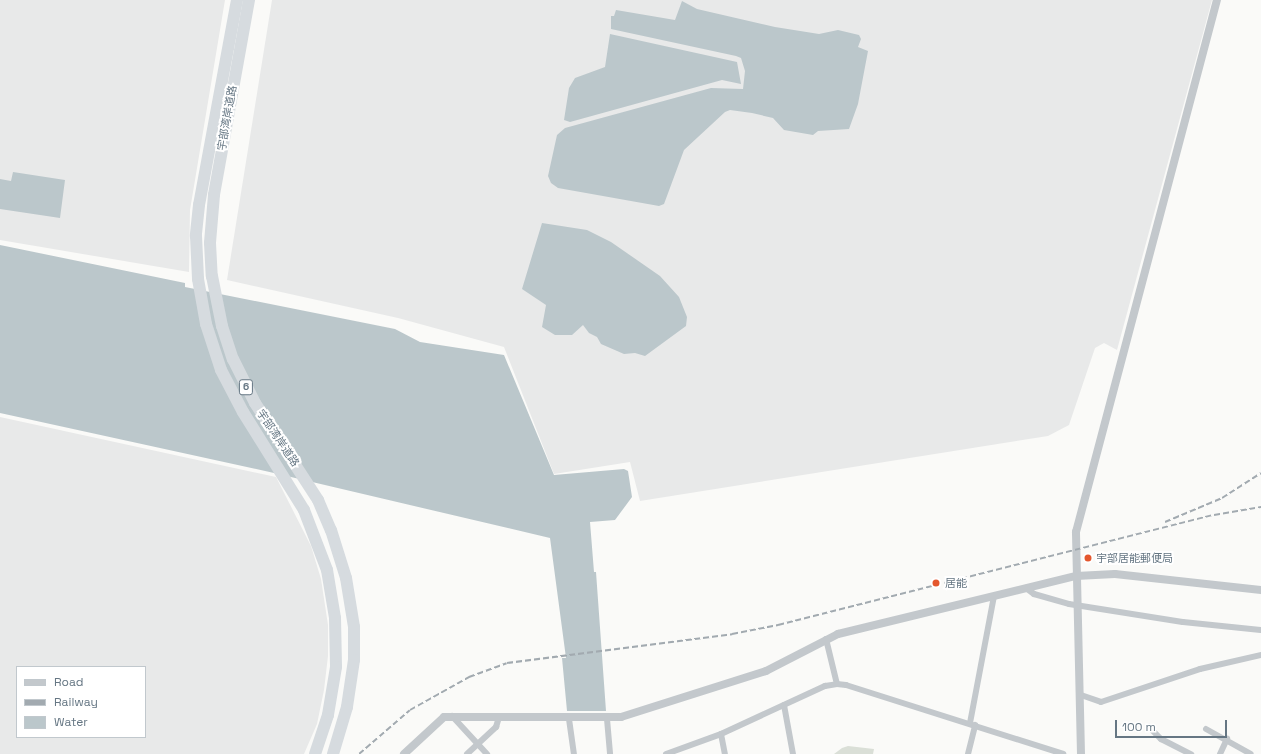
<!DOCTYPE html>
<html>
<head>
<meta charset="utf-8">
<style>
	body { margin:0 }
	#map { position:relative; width:1261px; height:754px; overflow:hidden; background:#fafaf8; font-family:"Space Grotesk","Noto Sans JP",sans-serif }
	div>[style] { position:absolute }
	.built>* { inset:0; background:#e8e9e9 }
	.green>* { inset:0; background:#dadfd7 }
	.water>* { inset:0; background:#bbc7cb }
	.minor>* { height:6px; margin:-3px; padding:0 3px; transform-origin:3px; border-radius:3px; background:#c3c8cc }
	.tertiary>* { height:8px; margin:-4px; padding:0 4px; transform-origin:4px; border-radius:4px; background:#c3c8cc }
	.motorway>* { height:12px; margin:-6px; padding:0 6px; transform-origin:6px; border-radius:6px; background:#d6dbdf }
	.rail>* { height:2px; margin-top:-1px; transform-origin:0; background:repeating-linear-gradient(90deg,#a2aab0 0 6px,transparent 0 9px) }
	.dots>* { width:11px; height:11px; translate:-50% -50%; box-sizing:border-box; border:2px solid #fff; border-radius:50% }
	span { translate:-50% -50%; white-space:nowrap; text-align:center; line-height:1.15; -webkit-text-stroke:4px #fff; paint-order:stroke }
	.shield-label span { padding:1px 3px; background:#fff; border:1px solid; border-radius:3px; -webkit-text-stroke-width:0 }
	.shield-label { font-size:10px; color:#657683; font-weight:700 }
	.street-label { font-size:11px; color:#657683 }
	.poi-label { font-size:11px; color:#657683 }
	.left { translate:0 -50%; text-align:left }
	.legend { position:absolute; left:16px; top:666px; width:130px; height:72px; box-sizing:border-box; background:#fff; border:1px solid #c1c8cd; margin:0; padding:5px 7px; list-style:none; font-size:12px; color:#657683 }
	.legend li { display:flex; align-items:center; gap:8px; height:20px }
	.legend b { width:20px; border:1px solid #c1c8cd }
	.scale { position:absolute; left:1115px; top:720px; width:112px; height:18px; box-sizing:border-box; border:2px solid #657683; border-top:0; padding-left:5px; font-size:12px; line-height:14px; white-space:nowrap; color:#657683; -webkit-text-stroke:3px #fff; paint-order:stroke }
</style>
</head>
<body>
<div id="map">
	<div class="built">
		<div style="clip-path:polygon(0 0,225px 0,190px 210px,189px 272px,0 240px)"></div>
		<div style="clip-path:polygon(272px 0,1212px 0,1117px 350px,1104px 343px,1095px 348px,1069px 425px,1048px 436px,640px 501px,630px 462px,554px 474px,504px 347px,398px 318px,227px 280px)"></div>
		<div style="clip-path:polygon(evenodd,0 417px,276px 477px,311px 546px,321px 579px,328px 625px,328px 656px,324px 690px,317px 724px,304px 754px,0 754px,0 417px,17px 667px,145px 667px,145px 737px,17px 737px,17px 667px)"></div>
	</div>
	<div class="green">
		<div style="clip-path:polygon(848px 746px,874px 749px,873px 754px,834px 754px,842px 748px)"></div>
	</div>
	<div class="water">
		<div style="clip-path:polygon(682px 1px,697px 9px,775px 27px,819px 34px,838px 30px,859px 35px,861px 39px,858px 47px,868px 51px,858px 104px,849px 129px,818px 131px,813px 135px,784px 130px,773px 118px,752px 113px,730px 110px,725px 112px,684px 150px,664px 204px,659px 206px,558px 188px,551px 183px,548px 176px,557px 135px,565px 128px,711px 88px,743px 89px,745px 71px,741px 58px,736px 56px,611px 29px,611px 16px,614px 16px,616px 10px,675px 20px)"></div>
		<div style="clip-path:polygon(610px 34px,737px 62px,741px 84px,722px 80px,570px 122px,564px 120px,569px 88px,575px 78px,605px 67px)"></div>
		<div style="clip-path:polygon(13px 172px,65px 180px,60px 218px,0 209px,0 179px,11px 181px)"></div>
		<div style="clip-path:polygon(542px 223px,587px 230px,611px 242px,660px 276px,679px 297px,687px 317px,686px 326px,645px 356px,635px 353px,624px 354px,601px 344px,597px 337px,589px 333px,583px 325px,572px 335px,555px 335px,542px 327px,546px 305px,522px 289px)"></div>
		<div style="clip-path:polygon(0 245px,185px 283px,185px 287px,395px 329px,420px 342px,504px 355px,554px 475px,624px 469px,628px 471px,632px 497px,615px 520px,590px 522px,594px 572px,596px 572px,606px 711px,567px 711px,562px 658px,566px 658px,550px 538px,274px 473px,0 413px)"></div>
	</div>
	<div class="minor">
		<div style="left:1026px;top:588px;width:10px;rotate:37deg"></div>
		<div style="left:1034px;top:594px;width:36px;rotate:16deg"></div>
		<div style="left:1069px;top:604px;width:115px;rotate:9deg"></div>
		<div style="left:1183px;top:622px;width:78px;rotate:5.9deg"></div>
		<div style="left:826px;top:639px;width:46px;rotate:76.3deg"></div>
		<div style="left:1081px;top:695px;width:21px;rotate:19deg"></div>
		<div style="left:1101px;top:702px;width:104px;rotate:-18.4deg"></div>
		<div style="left:1200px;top:669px;width:63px;rotate:-12.9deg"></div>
		<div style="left:784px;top:705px;width:50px;rotate:79.6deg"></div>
		<div style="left:452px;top:716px;width:52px;rotate:47.4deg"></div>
		<div style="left:569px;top:719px;width:35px;rotate:82deg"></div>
		<div style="left:607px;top:719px;width:35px;rotate:85deg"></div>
		<div style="left:970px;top:723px;width:129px;rotate:-79.3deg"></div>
		<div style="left:1149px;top:727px;width:17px;rotate:45deg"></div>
		<div style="left:1161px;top:739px;width:34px;rotate:27deg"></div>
		<div style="left:1206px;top:729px;width:51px;rotate:29.1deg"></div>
		<div style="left:721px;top:734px;width:20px;rotate:79deg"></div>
		<div style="left:467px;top:754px;width:40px;rotate:-43deg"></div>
		<div style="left:496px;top:727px;width:10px;rotate:-73deg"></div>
		<div style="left:666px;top:754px;width:59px;rotate:-20deg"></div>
		<div style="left:721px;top:734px;width:115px;rotate:-24.8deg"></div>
		<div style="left:825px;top:686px;width:12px;rotate:-9deg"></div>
		<div style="left:837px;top:684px;width:9px;rotate:6deg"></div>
		<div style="left:846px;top:685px;width:228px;rotate:17.6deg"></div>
		<div style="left:968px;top:754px;width:30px;rotate:-76deg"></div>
		<div style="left:1220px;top:754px;width:17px;rotate:-65deg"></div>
	</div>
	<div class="tertiary">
		<div style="left:404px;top:754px;width:54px;rotate:-42.8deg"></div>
		<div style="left:444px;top:717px;width:177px"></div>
		<div style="left:621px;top:717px;width:152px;rotate:-17.6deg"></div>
		<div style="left:766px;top:671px;width:81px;rotate:-27.2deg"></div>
		<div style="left:838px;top:634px;width:245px;rotate:-13.7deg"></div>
		<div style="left:1076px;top:576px;width:39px;rotate:-3deg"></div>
		<div style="left:1115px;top:574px;width:147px;rotate:6.3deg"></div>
		<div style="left:1081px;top:754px;width:222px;rotate:-91.3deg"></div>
		<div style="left:1076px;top:532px;width:550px;rotate:-75.16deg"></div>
	</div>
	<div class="motorway">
		<div style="left:237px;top:0;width:208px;rotate:100.5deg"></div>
		<div style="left:199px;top:205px;width:31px;rotate:96deg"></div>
		<div style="left:196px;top:236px;width:43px;rotate:87.3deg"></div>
		<div style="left:198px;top:279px;width:46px;rotate:79.9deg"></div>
		<div style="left:206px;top:324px;width:48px;rotate:71.9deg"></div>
		<div style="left:221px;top:370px;width:47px;rotate:62.4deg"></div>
		<div style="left:243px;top:412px;width:115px;rotate:58.1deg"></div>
		<div style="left:304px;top:510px;width:64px;rotate:69deg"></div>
		<div style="left:327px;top:570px;width:49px;rotate:80.5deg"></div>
		<div style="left:335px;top:618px;width:49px;rotate:88.8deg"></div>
		<div style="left:336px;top:667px;width:49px;rotate:99.5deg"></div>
		<div style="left:328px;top:715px;width:41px;rotate:108.4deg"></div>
		<div style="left:249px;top:0;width:198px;rotate:100.2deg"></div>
		<div style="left:214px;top:195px;width:48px;rotate:94.8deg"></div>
		<div style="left:210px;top:243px;width:33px;rotate:87deg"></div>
		<div style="left:212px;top:276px;width:51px;rotate:78.7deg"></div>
		<div style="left:222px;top:326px;width:35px;rotate:72deg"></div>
		<div style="left:233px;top:359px;width:49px;rotate:63.4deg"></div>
		<div style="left:255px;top:403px;width:116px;rotate:57deg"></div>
		<div style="left:318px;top:500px;width:33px;rotate:67deg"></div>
		<div style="left:331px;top:530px;width:50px;rotate:72.6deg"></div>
		<div style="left:346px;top:578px;width:50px;rotate:80.7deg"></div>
		<div style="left:354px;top:627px;width:33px;rotate:90deg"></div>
		<div style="left:354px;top:660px;width:48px;rotate:98.5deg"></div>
		<div style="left:347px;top:707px;width:49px;rotate:106.6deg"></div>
	</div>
	<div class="rail">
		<div style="left:1165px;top:522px;width:62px;rotate:-22.8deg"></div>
		<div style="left:1222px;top:498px;width:46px;rotate:-32.7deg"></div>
		<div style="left:359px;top:754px;width:67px;rotate:-40.8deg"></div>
		<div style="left:410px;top:710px;width:68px;rotate:-29.2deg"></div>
		<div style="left:469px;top:677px;width:40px;rotate:-20.2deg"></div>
		<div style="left:507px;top:663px;width:227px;rotate:-7.3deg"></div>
		<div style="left:732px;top:634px;width:47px;rotate:-11.1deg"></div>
		<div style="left:778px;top:625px;width:450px;rotate:-14.2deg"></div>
		<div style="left:1214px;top:515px;width:48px;rotate:-9.7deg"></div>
	</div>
	<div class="dots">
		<div style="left:1088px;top:558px;background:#e4572e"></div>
		<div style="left:936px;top:583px;background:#e4572e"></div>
	</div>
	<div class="shield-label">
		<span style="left:246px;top:387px">6</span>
	</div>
	<div class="street-label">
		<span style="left:227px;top:118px;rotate:-80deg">宇部湾岸道路</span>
		<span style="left:278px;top:438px;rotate:56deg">宇部湾岸道路</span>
	</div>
	<div class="poi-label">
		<span class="left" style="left:1096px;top:558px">宇部居能郵便局</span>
		<span class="left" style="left:945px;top:583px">居能</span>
	</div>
	<ul class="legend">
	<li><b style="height:5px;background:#c3c8cc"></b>Road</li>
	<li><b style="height:5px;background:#a2aab0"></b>Railway</li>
	<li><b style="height:11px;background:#bbc7cb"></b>Water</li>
	</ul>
	<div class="scale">100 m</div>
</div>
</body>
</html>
